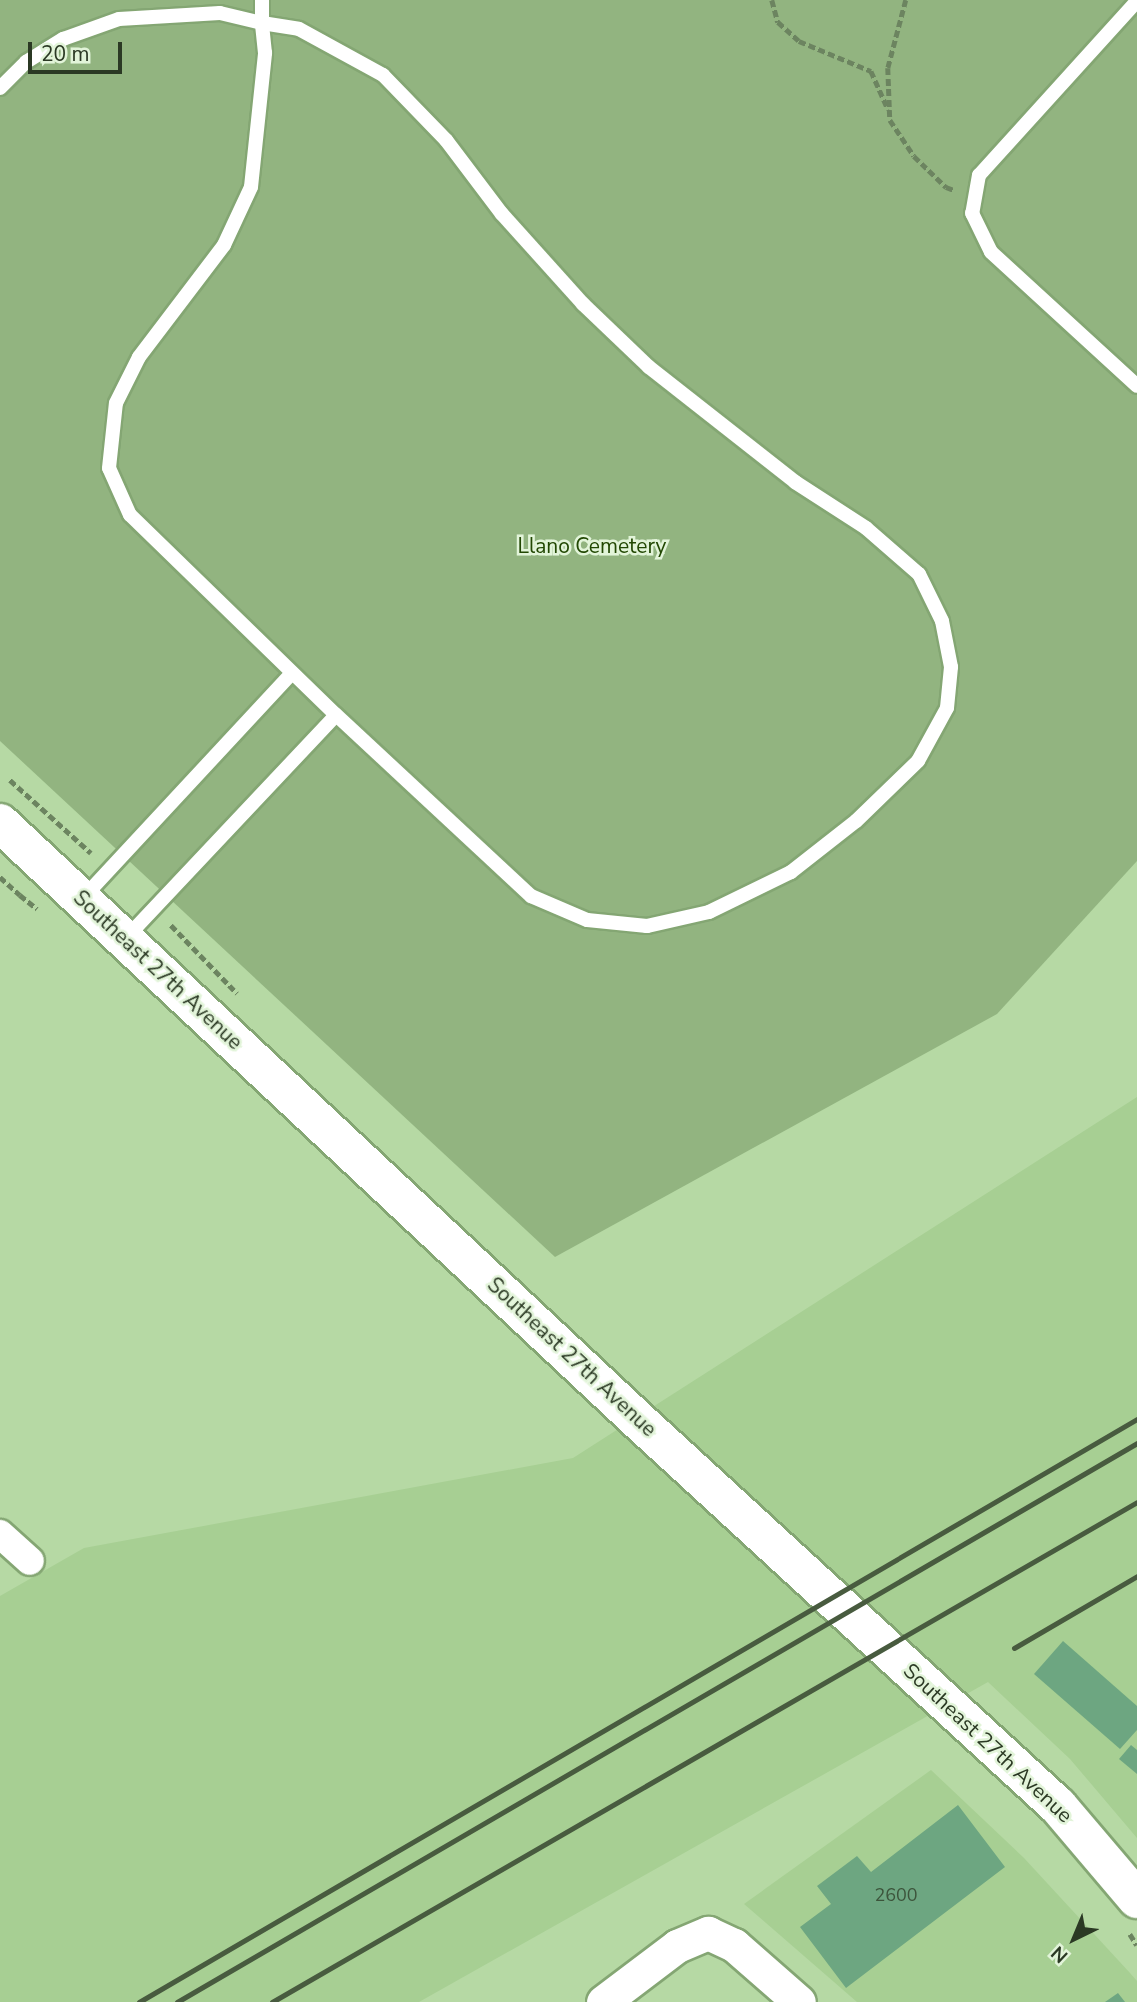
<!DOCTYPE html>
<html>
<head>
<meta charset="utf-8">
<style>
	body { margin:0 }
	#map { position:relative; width:1137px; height:2002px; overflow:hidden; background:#b6d9a4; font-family:"Nunito Sans",sans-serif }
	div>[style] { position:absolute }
	.built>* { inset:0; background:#a7cf93 }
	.green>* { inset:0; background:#92b480 }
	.building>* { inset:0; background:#6da681 }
	.path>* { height:4.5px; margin-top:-2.25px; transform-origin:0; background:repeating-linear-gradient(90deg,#6c8460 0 7px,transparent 0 10.5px) }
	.roads { filter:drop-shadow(2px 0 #84a673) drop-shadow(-2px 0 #84a673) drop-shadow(0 2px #84a673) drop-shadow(0 -2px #84a673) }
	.service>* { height:14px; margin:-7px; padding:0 7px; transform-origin:7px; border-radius:7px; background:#fff }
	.minor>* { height:28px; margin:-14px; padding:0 14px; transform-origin:14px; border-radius:14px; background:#fff }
	.tertiary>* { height:33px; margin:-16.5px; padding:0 16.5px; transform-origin:16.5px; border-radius:16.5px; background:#fff }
	.secondary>* { height:38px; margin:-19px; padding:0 19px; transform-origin:19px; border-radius:19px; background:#fff }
	.rail>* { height:5px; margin:-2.5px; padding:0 2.5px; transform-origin:2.5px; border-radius:2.5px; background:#485b3f }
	span { translate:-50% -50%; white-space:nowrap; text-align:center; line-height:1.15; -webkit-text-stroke:5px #e2f4d9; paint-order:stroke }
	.number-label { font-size:18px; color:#3c543b }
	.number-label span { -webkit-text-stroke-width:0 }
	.park-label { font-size:21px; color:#224803 }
	.street-label { font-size:21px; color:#2b3924 }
	.north { position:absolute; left:1039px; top:1904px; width:70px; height:70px; -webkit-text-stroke:5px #e2f4d9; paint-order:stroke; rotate:223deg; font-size:19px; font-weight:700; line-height:28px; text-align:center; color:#2b3924 }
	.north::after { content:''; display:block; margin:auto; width:24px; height:32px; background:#2b3924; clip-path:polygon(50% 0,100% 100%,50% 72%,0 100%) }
	.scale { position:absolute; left:28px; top:42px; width:94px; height:32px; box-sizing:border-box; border:4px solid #2b3924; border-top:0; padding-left:9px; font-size:21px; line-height:24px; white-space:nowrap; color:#2b3924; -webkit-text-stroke:5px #e2f4d9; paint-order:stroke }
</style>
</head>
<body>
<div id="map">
	<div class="built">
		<div style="clip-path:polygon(1137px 1097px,1137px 1838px,1070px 1759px,988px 1682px,419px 2002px,0 2002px,0 1596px,84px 1548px,573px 1458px)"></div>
		<div style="clip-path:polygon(931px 1770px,1024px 1858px,1130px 1973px,1137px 1981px,1137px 2002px,857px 2002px,744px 1904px)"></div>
	</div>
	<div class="green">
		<div style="clip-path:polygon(0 0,1137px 0,1137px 861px,997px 1014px,555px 1257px,0 741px)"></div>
	</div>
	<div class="building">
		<div style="clip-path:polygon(1063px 1641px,1137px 1706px,1137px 1730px,1120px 1749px,1034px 1674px)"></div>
		<div style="clip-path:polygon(1131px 1745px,1137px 1750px,1137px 1774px,1119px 1759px)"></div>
		<div style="clip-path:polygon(958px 1805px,1005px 1867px,846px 1988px,800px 1927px,831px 1904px,817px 1886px,857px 1856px,871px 1872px)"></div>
		<div style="clip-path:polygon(1118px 1993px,1125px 2002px,1105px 2002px)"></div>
	</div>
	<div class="path">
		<div style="left:772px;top:0;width:23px;rotate:75deg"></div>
		<div style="left:778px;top:22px;width:28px;rotate:42deg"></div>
		<div style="left:799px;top:41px;width:78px;rotate:22.6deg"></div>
		<div style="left:871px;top:71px;width:42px;rotate:65.9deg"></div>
		<div style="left:906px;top:0;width:70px;rotate:104.8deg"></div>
		<div style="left:888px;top:68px;width:52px;rotate:87.8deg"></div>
		<div style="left:890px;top:120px;width:43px;rotate:56.3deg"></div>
		<div style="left:914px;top:156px;width:45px;rotate:44.1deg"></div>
		<div style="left:946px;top:187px;width:9px;rotate:21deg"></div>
		<div style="left:10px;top:780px;width:109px;rotate:42deg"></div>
		<div style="left:0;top:877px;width:27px;rotate:42deg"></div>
		<div style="left:20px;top:895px;width:22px;rotate:39deg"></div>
		<div style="left:171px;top:925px;width:95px;rotate:45.9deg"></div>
		<div style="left:1130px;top:1934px;width:13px;rotate:58deg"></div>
	</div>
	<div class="roads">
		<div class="service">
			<div style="left:1137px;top:1px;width:235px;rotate:132.2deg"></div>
			<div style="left:979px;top:175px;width:39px;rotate:100deg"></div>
			<div style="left:972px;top:213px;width:43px;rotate:64deg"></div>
			<div style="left:991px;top:252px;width:198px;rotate:42.5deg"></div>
			<div style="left:0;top:88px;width:37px;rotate:-45deg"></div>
			<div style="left:26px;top:62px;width:44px;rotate:-31.9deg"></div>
			<div style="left:63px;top:39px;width:59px;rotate:-19.7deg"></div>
			<div style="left:119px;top:19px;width:101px;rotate:-3.4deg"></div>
			<div style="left:220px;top:13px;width:43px;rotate:13.4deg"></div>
			<div style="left:262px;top:23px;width:37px;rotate:9deg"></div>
			<div style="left:299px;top:29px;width:96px;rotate:28.7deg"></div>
			<div style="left:383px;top:75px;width:91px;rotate:45.9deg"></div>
			<div style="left:446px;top:140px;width:93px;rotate:52.9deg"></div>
			<div style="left:502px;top:214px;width:121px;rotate:48deg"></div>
			<div style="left:583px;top:304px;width:91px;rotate:43.7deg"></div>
			<div style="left:649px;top:367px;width:186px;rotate:38.2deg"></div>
			<div style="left:795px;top:482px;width:85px;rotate:32.9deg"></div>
			<div style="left:866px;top:528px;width:70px;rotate:41deg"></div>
			<div style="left:919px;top:574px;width:52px;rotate:63.9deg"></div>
			<div style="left:942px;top:621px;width:47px;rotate:78.9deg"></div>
			<div style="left:951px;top:667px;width:41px;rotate:95.6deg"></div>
			<div style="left:947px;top:708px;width:60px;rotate:118.7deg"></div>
			<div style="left:918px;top:761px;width:86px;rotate:135.9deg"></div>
			<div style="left:856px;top:821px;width:83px;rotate:141.9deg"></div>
			<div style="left:791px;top:872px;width:91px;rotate:154deg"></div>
			<div style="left:709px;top:912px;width:64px;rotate:167.3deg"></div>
			<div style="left:647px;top:926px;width:60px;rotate:-174.3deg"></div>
			<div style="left:587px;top:920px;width:61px;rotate:-156.8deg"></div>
			<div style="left:531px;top:896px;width:266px;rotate:-137.1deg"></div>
			<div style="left:336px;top:715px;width:287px;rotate:-135.8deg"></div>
			<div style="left:130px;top:515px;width:51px;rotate:-114.1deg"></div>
			<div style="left:109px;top:468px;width:65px;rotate:-83.9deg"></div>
			<div style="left:116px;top:403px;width:51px;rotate:-63.4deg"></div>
			<div style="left:139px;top:357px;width:141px;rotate:-52.8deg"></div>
			<div style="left:224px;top:245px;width:64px;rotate:-65deg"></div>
			<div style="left:251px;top:187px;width:135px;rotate:-84deg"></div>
			<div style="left:265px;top:53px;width:30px;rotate:-96deg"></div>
			<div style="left:262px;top:23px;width:23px;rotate:-90deg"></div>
			<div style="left:83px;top:898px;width:307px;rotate:-47.1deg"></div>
			<div style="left:126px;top:938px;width:306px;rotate:-46.7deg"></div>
		</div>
		<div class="minor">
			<div style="left:0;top:1534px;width:40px;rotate:42deg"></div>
		</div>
		<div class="tertiary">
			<div style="left:603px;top:2002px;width:93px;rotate:-37.1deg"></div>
			<div style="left:677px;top:1946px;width:34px;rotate:-23deg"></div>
			<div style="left:708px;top:1933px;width:29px;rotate:25deg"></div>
			<div style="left:734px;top:1945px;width:86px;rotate:41.2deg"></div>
		</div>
		<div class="secondary">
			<div style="left:0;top:823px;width:878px;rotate:43.11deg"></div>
			<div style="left:641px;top:1423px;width:566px;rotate:42.57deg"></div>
			<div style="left:1058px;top:1806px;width:122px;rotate:49.7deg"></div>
		</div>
	</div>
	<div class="rail">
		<div style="left:1014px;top:1648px;width:143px;rotate:-30.3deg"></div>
		<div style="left:139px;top:2002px;width:1156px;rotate:-30.29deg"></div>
		<div style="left:177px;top:2002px;width:1111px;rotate:-30.21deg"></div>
		<div style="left:272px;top:2002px;width:999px;rotate:-30.03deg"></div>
	</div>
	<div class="number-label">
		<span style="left:896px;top:1895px">2600</span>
	</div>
	<div class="park-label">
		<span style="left:592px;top:546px">Llano Cemetery</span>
	</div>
	<div class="street-label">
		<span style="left:158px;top:970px;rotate:43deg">Southeast 27th Avenue</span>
		<span style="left:572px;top:1357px;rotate:43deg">Southeast 27th Avenue</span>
		<span style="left:988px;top:1743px;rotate:43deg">Southeast 27th Avenue</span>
	</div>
	<div class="north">N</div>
	<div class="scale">20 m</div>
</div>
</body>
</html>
